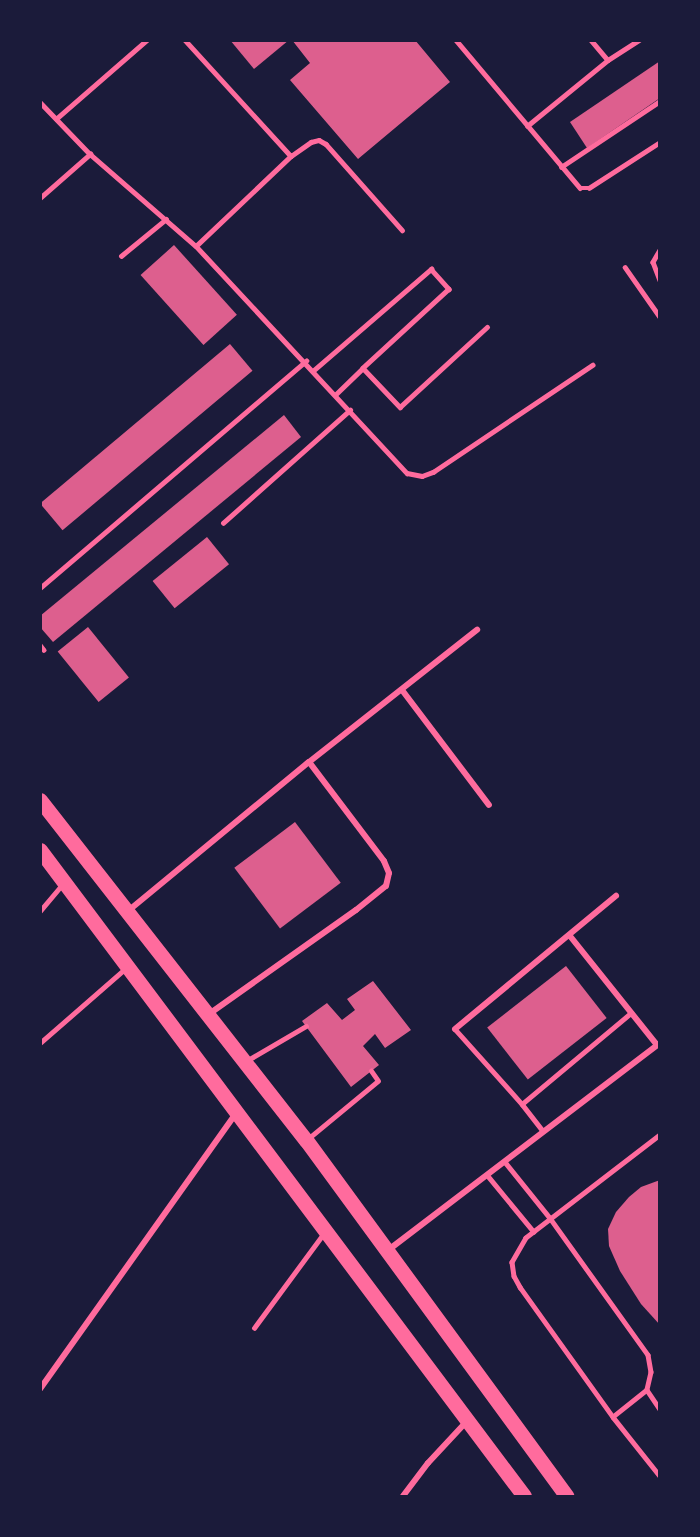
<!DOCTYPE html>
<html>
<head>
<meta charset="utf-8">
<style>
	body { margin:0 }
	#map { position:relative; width:700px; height:1537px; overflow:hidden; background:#1b1b3a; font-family:Montserrat,sans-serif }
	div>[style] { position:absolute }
	.building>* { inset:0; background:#dd5f8e; transform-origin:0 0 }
	.service>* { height:4.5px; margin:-2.25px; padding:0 2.25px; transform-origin:2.25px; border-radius:2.25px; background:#ff6b9d }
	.minor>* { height:6px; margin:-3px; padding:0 3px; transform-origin:3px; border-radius:3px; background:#ff6b9d }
	.primary>* { height:15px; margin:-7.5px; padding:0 7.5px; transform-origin:7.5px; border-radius:7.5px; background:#ff6b9d }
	span { translate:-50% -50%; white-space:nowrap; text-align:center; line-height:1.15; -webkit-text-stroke:4.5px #1b1b3a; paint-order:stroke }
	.frame { position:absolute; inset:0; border:42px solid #1b1b3a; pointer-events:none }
</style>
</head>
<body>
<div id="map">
	<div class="building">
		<div style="clip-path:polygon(230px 40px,289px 40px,254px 69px)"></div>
		<div style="clip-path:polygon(292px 40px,415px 40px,450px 82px,358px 159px,290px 80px,310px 63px)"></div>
		<div style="clip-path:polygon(660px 61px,660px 98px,587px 148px,570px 122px)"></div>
		<div style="left:174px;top:245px;width:94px;height:45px;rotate:48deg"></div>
		<div style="left:230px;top:344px;width:35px;height:248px;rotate:50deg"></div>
		<div style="clip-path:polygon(284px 415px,301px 437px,53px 642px,40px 627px,40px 616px)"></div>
		<div style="left:207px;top:537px;width:35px;height:70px;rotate:51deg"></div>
		<div style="left:88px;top:627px;width:65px;height:39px;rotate:51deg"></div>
		<div style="left:295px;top:822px;width:76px;height:76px;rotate:53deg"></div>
		<div style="left:566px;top:966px;width:66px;height:100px;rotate:52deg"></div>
		<div style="clip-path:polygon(373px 981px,411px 1030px,385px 1048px,375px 1034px,363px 1046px,379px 1065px,351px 1087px,302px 1021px,327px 1003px,342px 1020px,355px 1010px,347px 999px)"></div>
		<div style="clip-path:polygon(660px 1180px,660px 1325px,641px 1304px,620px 1271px,609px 1246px,608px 1229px,616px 1212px,629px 1197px,641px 1187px)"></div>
	</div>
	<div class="service">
		<div style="left:185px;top:40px;width:157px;rotate:47.6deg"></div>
		<div style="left:456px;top:40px;width:193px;rotate:50deg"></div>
		<div style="left:580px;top:188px;width:9px"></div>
		<div style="left:589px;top:188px;width:85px;rotate:-32.9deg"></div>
		<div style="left:591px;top:40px;width:26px;rotate:50deg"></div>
		<div style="left:40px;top:102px;width:72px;rotate:46.1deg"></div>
		<div style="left:90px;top:154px;width:140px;rotate:41deg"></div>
		<div style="left:196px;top:246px;width:310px;rotate:47.1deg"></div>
		<div style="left:407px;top:473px;width:15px;rotate:11deg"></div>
		<div style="left:422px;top:476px;width:12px;rotate:-20deg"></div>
		<div style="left:433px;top:472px;width:192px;rotate:-33.9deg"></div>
		<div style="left:56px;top:119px;width:121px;rotate:-41deg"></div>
		<div style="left:527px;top:126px;width:104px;rotate:-39.2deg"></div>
		<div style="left:608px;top:60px;width:37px;rotate:-33deg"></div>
		<div style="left:561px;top:167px;width:119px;rotate:-33.7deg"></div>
		<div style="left:40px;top:198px;width:67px;rotate:-41.3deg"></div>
		<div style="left:196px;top:246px;width:131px;rotate:-43.5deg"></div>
		<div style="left:291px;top:156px;width:24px;rotate:-35deg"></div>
		<div style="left:311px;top:142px;width:8px;rotate:-14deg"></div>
		<div style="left:319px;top:140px;width:8px;rotate:30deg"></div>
		<div style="left:326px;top:144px;width:115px;rotate:48.5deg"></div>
		<div style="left:660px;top:250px;width:14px;rotate:120deg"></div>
		<div style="left:653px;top:262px;width:19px;rotate:69deg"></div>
		<div style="left:121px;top:256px;width:58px;rotate:-39.4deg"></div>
		<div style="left:625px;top:267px;width:61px;rotate:55deg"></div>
		<div style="left:314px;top:370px;width:155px;rotate:-40.8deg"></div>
		<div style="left:431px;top:269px;width:27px;rotate:48deg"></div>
		<div style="left:449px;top:289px;width:117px;rotate:137.4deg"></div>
		<div style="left:363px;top:368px;width:54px;rotate:46.5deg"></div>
		<div style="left:400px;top:407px;width:118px;rotate:-42.6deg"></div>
		<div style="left:336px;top:394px;width:37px;rotate:-44deg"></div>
		<div style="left:223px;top:523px;width:170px;rotate:-41.7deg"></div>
		<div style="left:40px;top:588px;width:350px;rotate:-40.5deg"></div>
		<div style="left:40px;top:645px;width:6px;rotate:51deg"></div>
		<div style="left:40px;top:911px;width:34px;rotate:-50deg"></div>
		<div style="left:455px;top:1029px;width:101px;rotate:48.2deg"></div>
		<div style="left:522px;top:1104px;width:142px;rotate:-39.9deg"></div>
		<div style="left:40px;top:1043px;width:114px;rotate:-41.1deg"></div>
		<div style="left:248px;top:1060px;width:67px;rotate:-30.4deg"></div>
		<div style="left:522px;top:1104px;width:34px;rotate:52deg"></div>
		<div style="left:660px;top:1135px;width:169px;rotate:142.5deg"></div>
		<div style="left:526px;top:1238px;width:28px;rotate:120deg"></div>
		<div style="left:512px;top:1262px;width:14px;rotate:82deg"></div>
		<div style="left:514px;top:1276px;width:13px;rotate:61deg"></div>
		<div style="left:520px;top:1287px;width:160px;rotate:54.4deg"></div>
		<div style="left:613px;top:1417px;width:75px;rotate:51.5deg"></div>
		<div style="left:309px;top:1138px;width:89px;rotate:-39.6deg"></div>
		<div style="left:378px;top:1081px;width:12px;rotate:-125deg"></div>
		<div style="left:505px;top:1162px;width:72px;rotate:51.2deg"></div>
		<div style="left:550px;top:1218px;width:168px;rotate:54.4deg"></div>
		<div style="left:648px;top:1355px;width:17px;rotate:80deg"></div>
		<div style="left:651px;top:1372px;width:18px;rotate:103deg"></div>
		<div style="left:647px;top:1390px;width:43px;rotate:141.5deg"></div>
		<div style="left:488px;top:1176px;width:72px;rotate:50.6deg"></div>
		<div style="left:254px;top:1328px;width:118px;rotate:-53.6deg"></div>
		<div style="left:647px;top:1390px;width:23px;rotate:56deg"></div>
	</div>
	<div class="minor">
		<div style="left:402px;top:690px;width:144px;rotate:52.9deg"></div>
		<div style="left:128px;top:911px;width:234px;rotate:-39.5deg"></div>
		<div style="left:309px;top:762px;width:214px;rotate:-38.2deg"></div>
		<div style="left:570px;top:936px;width:139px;rotate:51.4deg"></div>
		<div style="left:209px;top:1014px;width:180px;rotate:-35.3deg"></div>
		<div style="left:356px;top:910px;width:38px;rotate:-39deg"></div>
		<div style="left:386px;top:886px;width:13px;rotate:-77deg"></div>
		<div style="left:389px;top:873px;width:13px;rotate:-113deg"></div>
		<div style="left:384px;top:861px;width:124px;rotate:-127.1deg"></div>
		<div style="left:455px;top:1029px;width:209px;rotate:-39.6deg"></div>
		<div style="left:387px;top:1251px;width:343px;rotate:-37.3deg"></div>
		<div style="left:40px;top:1389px;width:339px;rotate:-54.6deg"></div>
		<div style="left:403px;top:1496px;width:41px;rotate:-52.9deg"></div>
		<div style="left:428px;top:1463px;width:57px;rotate:-47.1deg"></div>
	</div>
	<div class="primary">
		<div style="left:40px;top:800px;width:432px;rotate:52deg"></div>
		<div style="left:306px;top:1140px;width:441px;rotate:53.8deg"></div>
		<div style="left:40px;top:850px;width:807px;rotate:53.16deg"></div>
	</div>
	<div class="frame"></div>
</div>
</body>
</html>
